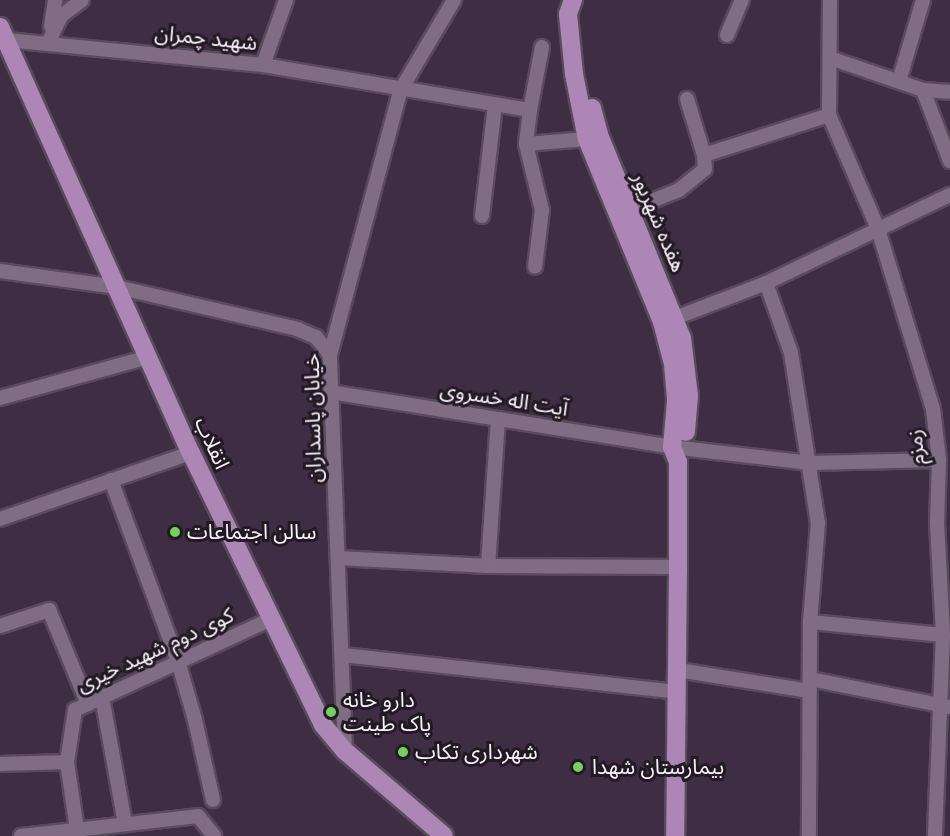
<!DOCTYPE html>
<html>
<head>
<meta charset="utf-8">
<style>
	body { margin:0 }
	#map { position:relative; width:950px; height:836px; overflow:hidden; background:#3f2e43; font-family:Roboto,"Noto Sans Arabic",sans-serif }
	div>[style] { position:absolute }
	.roads { filter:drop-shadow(2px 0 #584b5c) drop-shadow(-2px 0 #584b5c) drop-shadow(0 2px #584b5c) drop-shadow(0 -2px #584b5c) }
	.minor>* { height:14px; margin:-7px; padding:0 7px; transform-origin:7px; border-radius:7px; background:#806d84 }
	.major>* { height:18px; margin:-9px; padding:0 9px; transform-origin:9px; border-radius:9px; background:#ac87b5 }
	.dots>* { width:16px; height:16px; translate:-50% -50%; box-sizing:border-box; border:3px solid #211a23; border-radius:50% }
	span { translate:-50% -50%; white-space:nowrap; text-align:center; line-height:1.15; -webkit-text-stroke:6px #211a23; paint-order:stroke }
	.street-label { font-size:21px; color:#fbf1fe }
	.poi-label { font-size:21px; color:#fbf1fe }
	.left { translate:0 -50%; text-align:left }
</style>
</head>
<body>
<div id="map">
	<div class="roads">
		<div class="minor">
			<div style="left:830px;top:0;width:115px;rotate:90.5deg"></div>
			<div style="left:829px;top:115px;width:124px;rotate:66.7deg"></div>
			<div style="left:878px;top:229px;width:188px;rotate:73deg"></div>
			<div style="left:933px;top:409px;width:51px;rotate:83.3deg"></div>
			<div style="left:939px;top:460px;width:63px;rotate:91.8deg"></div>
			<div style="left:937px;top:523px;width:112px;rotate:86.9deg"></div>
			<div style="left:943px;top:635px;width:201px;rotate:92.3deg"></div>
			<div style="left:51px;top:26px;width:26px;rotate:-81deg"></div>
			<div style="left:727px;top:35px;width:38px;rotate:-67deg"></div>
			<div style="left:7px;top:40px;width:257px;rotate:5.6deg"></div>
			<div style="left:263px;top:65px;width:271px;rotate:9.6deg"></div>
			<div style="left:530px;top:110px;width:34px;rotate:97deg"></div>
			<div style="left:526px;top:144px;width:68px;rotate:76.4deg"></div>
			<div style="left:542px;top:210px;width:57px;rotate:97deg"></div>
			<div style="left:48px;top:43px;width:30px;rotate:-64deg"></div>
			<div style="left:61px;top:16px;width:26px;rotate:-37deg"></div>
			<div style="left:830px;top:58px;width:98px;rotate:19deg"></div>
			<div style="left:923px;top:90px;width:27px;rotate:4deg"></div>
			<div style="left:263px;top:65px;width:69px;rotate:-70.5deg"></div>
			<div style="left:899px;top:81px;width:84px;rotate:-73.5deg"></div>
			<div style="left:923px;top:90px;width:76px;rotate:69.2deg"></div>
			<div style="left:687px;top:99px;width:59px;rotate:73.1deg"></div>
			<div style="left:530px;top:110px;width:64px;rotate:-79.2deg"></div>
			<div style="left:526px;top:144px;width:61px;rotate:-4.7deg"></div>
			<div style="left:629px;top:210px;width:54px;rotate:-21.8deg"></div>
			<div style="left:679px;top:190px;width:33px;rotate:-39deg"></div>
			<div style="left:705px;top:169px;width:14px;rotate:-94deg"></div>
			<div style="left:704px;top:155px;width:131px;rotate:-17.7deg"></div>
			<div style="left:482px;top:216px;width:112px;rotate:-83.3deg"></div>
			<div style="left:0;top:271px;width:118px;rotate:7.8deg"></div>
			<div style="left:117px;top:287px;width:185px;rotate:13.1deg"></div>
			<div style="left:297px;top:329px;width:21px;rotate:23deg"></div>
			<div style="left:316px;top:337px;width:23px;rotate:52deg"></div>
			<div style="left:766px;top:283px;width:74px;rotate:70.3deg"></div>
			<div style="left:791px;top:353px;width:172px;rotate:81deg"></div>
			<div style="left:818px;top:523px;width:99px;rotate:94.6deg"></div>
			<div style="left:810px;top:622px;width:214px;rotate:90.3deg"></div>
			<div style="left:675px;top:318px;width:97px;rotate:-21deg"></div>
			<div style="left:766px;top:283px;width:204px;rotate:-25.6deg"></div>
			<div style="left:330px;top:392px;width:346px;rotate:9.1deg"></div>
			<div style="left:672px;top:447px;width:139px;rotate:6.6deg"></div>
			<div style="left:810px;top:463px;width:129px;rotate:-1.3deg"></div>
			<div style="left:0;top:398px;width:155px;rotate:-15.4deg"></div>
			<div style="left:111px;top:480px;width:193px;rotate:69.7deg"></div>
			<div style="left:178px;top:661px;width:61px;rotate:73.9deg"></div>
			<div style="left:195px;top:720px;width:82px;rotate:77.3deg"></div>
			<div style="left:0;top:519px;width:202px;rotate:-19.1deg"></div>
			<div style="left:338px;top:558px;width:150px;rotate:3.1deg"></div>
			<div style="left:488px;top:566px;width:190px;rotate:0.3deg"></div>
			<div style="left:488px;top:566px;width:147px;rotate:-86.1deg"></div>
			<div style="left:810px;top:622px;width:134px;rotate:5.6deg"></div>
			<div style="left:0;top:626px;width:52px;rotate:-18.1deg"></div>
			<div style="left:49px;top:610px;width:102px;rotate:67.5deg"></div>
			<div style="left:343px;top:655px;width:336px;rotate:6.3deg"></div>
			<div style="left:678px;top:670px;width:133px;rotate:9.1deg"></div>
			<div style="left:810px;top:679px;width:143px;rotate:11.3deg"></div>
			<div style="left:102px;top:697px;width:129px;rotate:79.7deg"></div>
			<div style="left:345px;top:751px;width:396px;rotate:-92.2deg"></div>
			<div style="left:330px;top:355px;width:273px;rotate:-75.1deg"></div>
			<div style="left:400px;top:91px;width:106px;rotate:-59.3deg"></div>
			<div style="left:0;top:764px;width:67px;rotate:-1.7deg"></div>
			<div style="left:21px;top:836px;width:178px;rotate:-6.4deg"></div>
			<div style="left:198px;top:816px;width:26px;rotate:51deg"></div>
			<div style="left:78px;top:836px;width:75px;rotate:-98.5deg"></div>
			<div style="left:67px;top:762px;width:53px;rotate:-81.3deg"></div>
			<div style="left:75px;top:710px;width:214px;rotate:-24.9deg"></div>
		</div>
		<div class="major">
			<div style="left:573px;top:0;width:15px;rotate:110deg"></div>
			<div style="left:568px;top:14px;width:60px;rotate:84.3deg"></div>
			<div style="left:574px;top:74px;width:66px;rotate:78.7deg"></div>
			<div style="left:587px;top:139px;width:198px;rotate:67.7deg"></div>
			<div style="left:662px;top:322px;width:43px;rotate:75.3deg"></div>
			<div style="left:673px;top:364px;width:37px;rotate:85deg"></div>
			<div style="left:676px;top:401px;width:46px;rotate:95deg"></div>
			<div style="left:672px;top:447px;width:16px;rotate:68deg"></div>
			<div style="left:678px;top:462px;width:105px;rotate:90deg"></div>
			<div style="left:678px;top:567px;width:269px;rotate:90.6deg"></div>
			<div style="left:0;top:27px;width:467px;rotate:65.9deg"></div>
			<div style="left:191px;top:453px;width:302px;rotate:64.1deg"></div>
			<div style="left:323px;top:725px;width:34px;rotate:50deg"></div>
			<div style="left:345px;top:751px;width:130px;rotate:40.6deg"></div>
			<div style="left:592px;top:108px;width:28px;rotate:75deg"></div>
			<div style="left:599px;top:135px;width:219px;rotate:67.8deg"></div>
			<div style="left:682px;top:338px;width:58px;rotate:83.1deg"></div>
			<div style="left:689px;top:396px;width:36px;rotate:95deg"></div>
		</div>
	</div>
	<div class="dots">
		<div style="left:175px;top:532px;background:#74d25c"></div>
		<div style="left:331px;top:712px;background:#74d25c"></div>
		<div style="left:403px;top:752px;background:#74d25c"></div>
		<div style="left:578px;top:767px;background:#74d25c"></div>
	</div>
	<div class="street-label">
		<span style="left:206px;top:38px;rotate:6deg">شهید چمران</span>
		<span style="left:659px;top:222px;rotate:67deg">هفده شهریور</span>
		<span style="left:504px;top:399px;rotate:9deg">آیت اله خسروی</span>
		<span style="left:313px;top:418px;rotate:-91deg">خیابان پاسداران</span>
		<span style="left:212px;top:443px;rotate:66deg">انقلاب</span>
		<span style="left:916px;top:447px;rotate:-95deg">زمزم</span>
		<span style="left:155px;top:650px;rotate:-25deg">کوی دوم شهید خیری</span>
	</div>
	<div class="poi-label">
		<span class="left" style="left:187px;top:532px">سالن اجتماعات</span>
		<span class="left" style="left:343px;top:712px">دارو خانه<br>پاک طینت</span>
		<span class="left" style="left:415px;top:752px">شهرداری تکاب</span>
		<span class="left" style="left:592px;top:767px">بیمارستان شهدا</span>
	</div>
</div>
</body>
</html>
